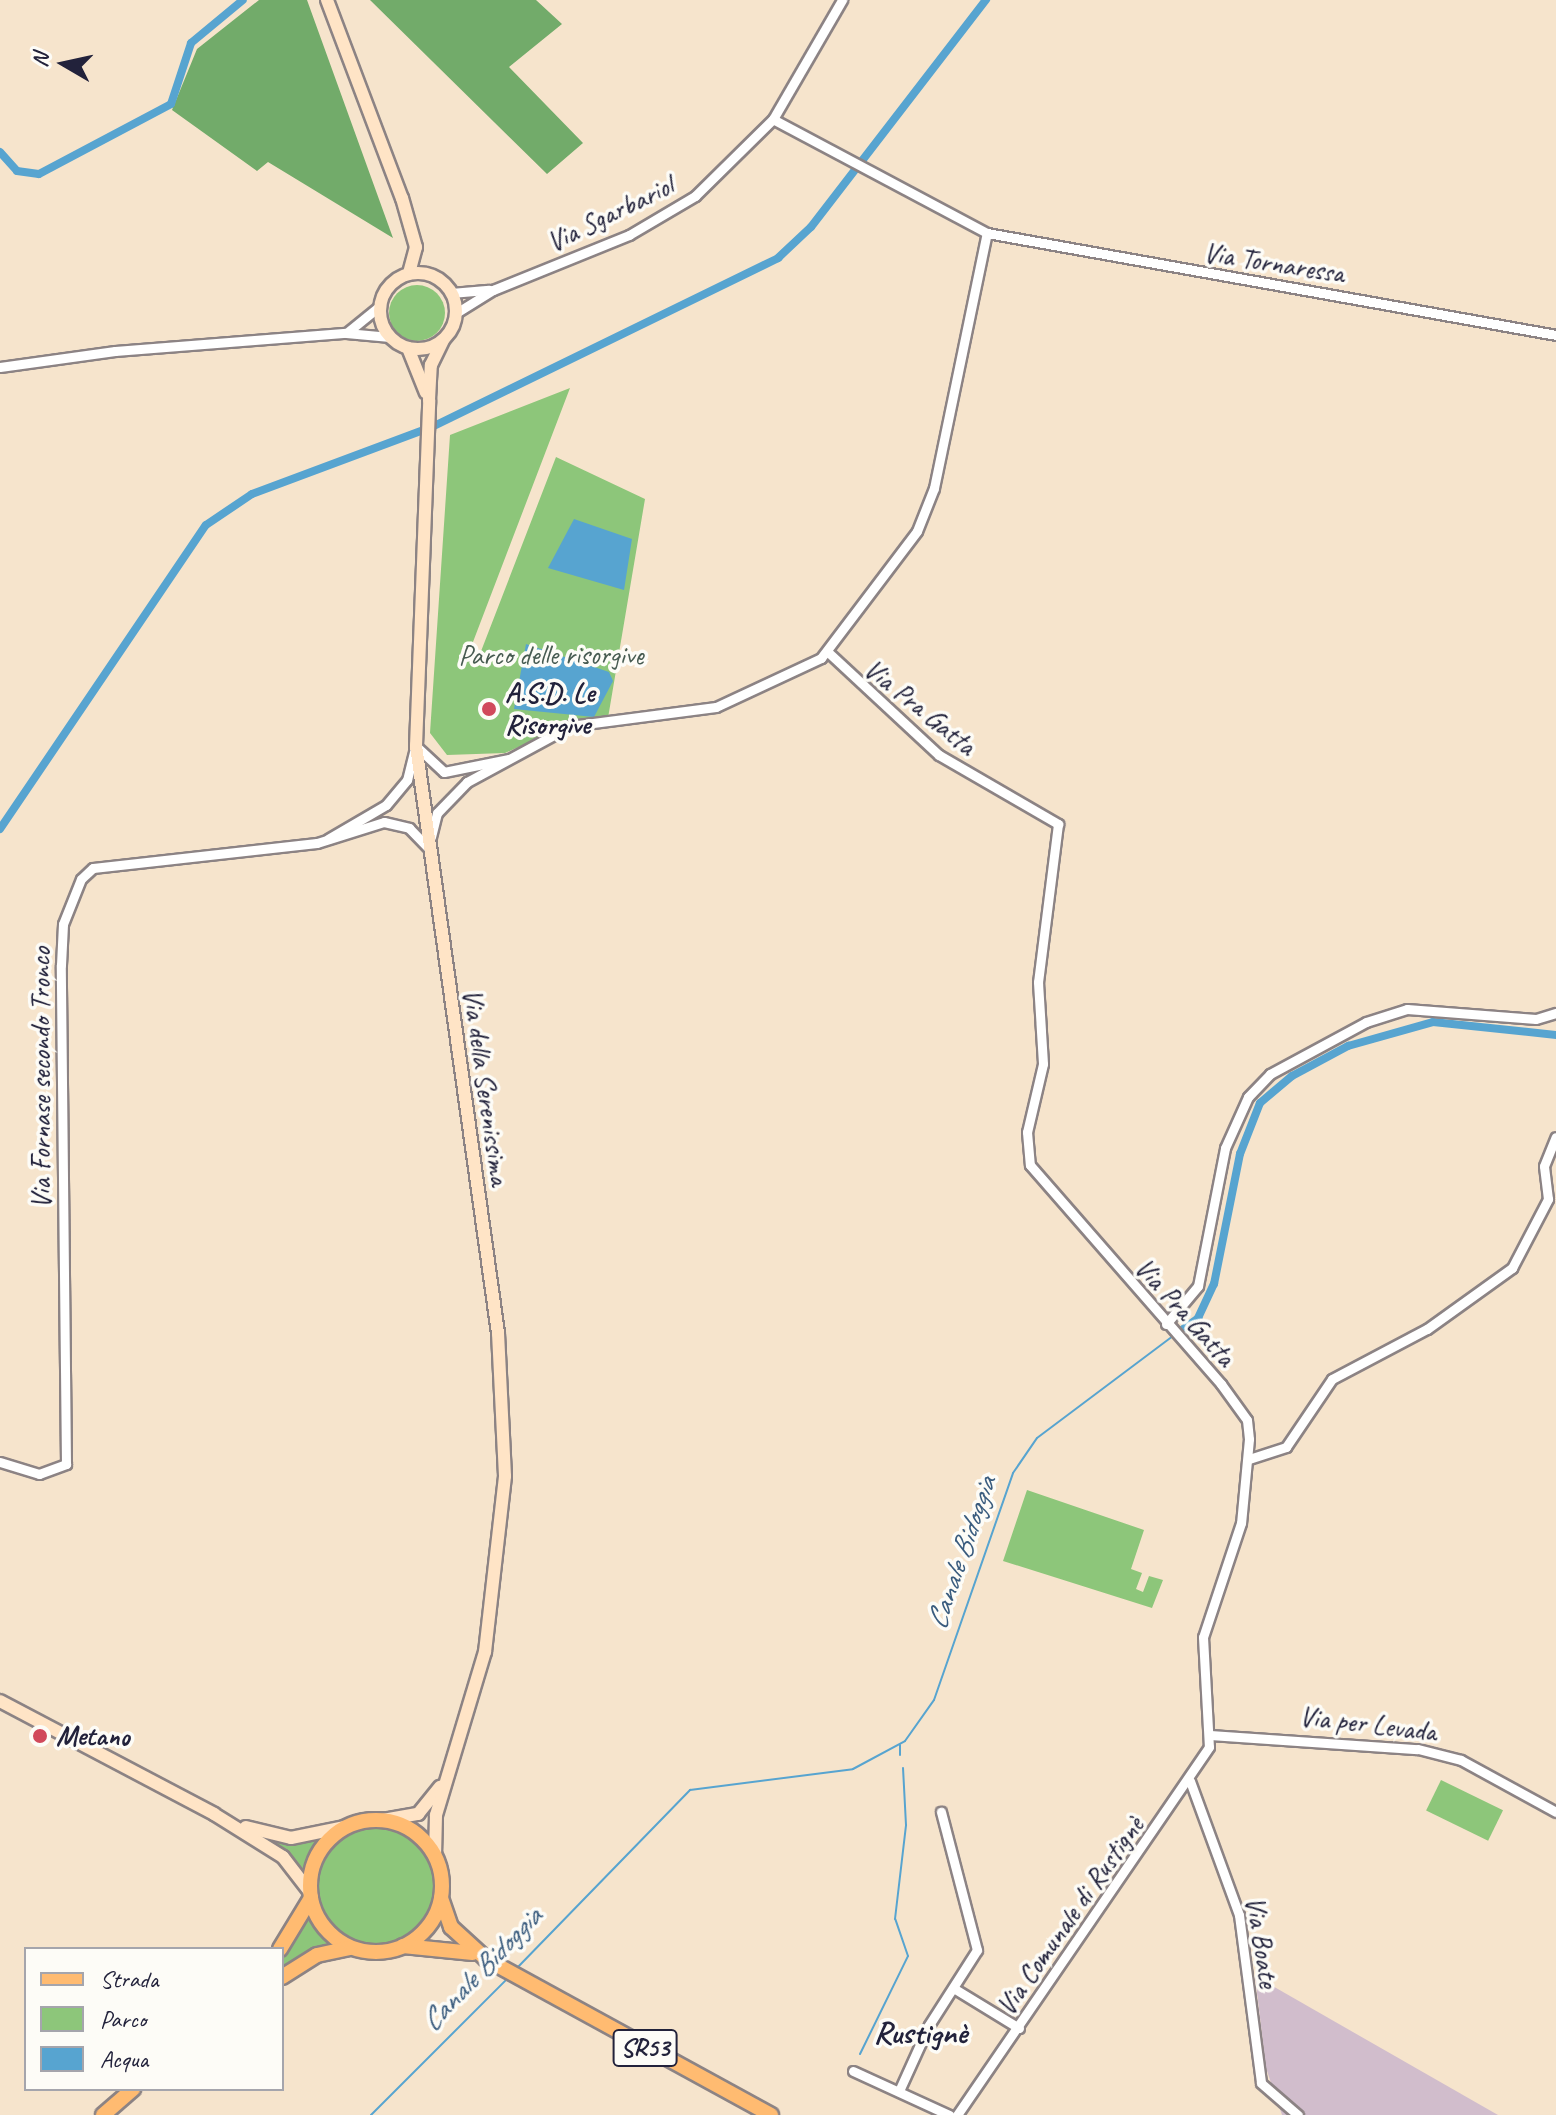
<!DOCTYPE html>
<html>
<head>
<meta charset="utf-8">
<style>
	body { margin:0 }
	#map { position:relative; width:1556px; height:2115px; overflow:hidden; background:#f6e4cc; font-family:Caveat,sans-serif }
	div>[style] { position:absolute }
	.industrial>* { inset:0; background:#d1bdcc }
	.green>* { inset:0; background:#8dc67a; transform-origin:0 0 }
	.round { border-radius:50% }
	.forest>* { inset:0; background:#72ab6a }
	.water>* { inset:0; background:#57a4d0 }
	.stream>* { height:2px; margin:-1px; padding:0 1px; transform-origin:1px; border-radius:1px; background:#57a4d0 }
	.canal>* { height:8px; margin:-4px; padding:0 4px; transform-origin:4px; border-radius:4px; background:#57a4d0 }
	.roads { filter:drop-shadow(2px 0 #8c8384) drop-shadow(-2px 0 #8c8384) drop-shadow(0 2px #8c8384) drop-shadow(0 -2px #8c8384) }
	.street>* { height:9px; margin:-4.5px; padding:0 4.5px; transform-origin:4.5px; border-radius:4.5px; background:#fff }
	.secondary>* { height:12px; margin:-6px; padding:0 6px; transform-origin:6px; border-radius:6px; background:#ffe4c6 }
	.secondary>.ring { margin:-6px; padding:0; box-sizing:content-box; background:none; border:12px solid #ffe4c6; border-radius:50% }
	.primary>* { height:14px; margin:-7px; padding:0 7px; transform-origin:7px; border-radius:7px; background:#ffbb71 }
	.primary>.ring { margin:-7px; padding:0; box-sizing:content-box; background:none; border:14px solid #ffbb71; border-radius:50% }
	.dots>* { width:22px; height:22px; translate:-50% -50%; box-sizing:border-box; border:4px solid #fdfcf7; border-radius:50% }
	span { translate:-50% -50%; white-space:nowrap; text-align:center; line-height:1.15; -webkit-text-stroke:7px #fdfcf7; paint-order:stroke }
	.shield-label span { padding:2px 6px; background:#fdfcf7; border:2px solid; border-radius:6px; -webkit-text-stroke-width:0 }
	.shield-label { font-size:26px; color:#22223b; font-weight:700 }
	.street-label { font-size:28px; color:#22223b }
	.park-label { font-size:28px; color:#475b51 }
	.poi-label { font-size:28px; color:#22223b; font-weight:700 }
	.left { translate:0 -50%; text-align:left }
	.water-label { font-size:30px; color:#3a5c7e; font-style:italic }
	.quarter-label { font-size:32px; color:#22223b; font-weight:700 }
	.legend { position:absolute; left:24px; top:1947px; width:260px; height:144px; box-sizing:border-box; background:#fdfcf7; border:2px solid #a5a5ac; margin:0; padding:10px 14px; list-style:none; font-size:24px; color:#22223b }
	.legend li { display:flex; align-items:center; gap:16px; height:40px }
	.legend b { width:40px; border:2px solid #a5a5ac }
	.north { position:absolute; left:24px; top:24px; width:80px; height:80px; -webkit-text-stroke:6px #fdfcf7; paint-order:stroke; rotate:279deg; font-size:22px; font-weight:700; line-height:32px; text-align:center; color:#22223b }
	.north::after { content:''; display:block; margin:auto; width:28px; height:36px; background:#22223b; clip-path:polygon(50% 0,100% 100%,50% 72%,0 100%) }
</style>
</head>
<body>
<div id="map">
	<div class="industrial">
		<div style="clip-path:polygon(1255px 1976px,1498px 2115px,1282px 2115px,1266px 2068px)"></div>
	</div>
	<div class="green">
		<div class="round" style="left:389px;top:285px;width:56px;height:56px"></div>
		<div style="clip-path:polygon(570px 388px,468px 655px,478px 659px,556px 457px,645px 499px,608px 718px,508px 724px,508px 733px,558px 729px,505px 753px,447px 755px,430px 733px,450px 435px)"></div>
		<div style="clip-path:polygon(1027px 1490px,1144px 1530px,1131px 1569px,1142px 1573px,1136px 1589px,1143px 1592px,1149px 1576px,1163px 1580px,1152px 1608px,1003px 1561px)"></div>
		<div style="left:1441px;top:1780px;width:69px;height:34px;rotate:26deg"></div>
		<div class="round" style="left:316px;top:1827px;width:118px;height:118px"></div>
		<div style="clip-path:polygon(246px 1831px,302px 1842px,321px 1838px,305px 1878px)"></div>
		<div style="clip-path:polygon(309px 1913px,334px 1945px,282px 1972px,282px 1953px)"></div>
	</div>
	<div class="forest">
		<div style="clip-path:polygon(259px 0,307px 0,393px 238px,268px 162px,257px 171px,172px 110px,197px 49px)"></div>
		<div style="clip-path:polygon(370px 0,536px 0,562px 24px,509px 67px,583px 143px,547px 174px)"></div>
	</div>
	<div class="water">
		<div style="clip-path:polygon(574px 519px,632px 539px,624px 590px,548px 568px)"></div>
		<div style="clip-path:polygon(526px 644px,609px 672px,613px 681px,594px 717px,514px 709px)"></div>
	</div>
	<div class="stream">
		<div style="left:900px;top:1745px;width:10px;rotate:90deg"></div>
		<div style="left:516px;top:1969px;width:250px;rotate:-45.8deg"></div>
		<div style="left:690px;top:1790px;width:164px;rotate:-7.3deg"></div>
		<div style="left:853px;top:1769px;width:59px;rotate:-28.3deg"></div>
		<div style="left:905px;top:1741px;width:50px;rotate:-54.7deg"></div>
		<div style="left:934px;top:1700px;width:240px;rotate:-70.8deg"></div>
		<div style="left:1013px;top:1473px;width:42px;rotate:-55.6deg"></div>
		<div style="left:1037px;top:1438px;width:170px;rotate:-36.9deg"></div>
		<div style="left:860px;top:2054px;width:109px;rotate:-63.9deg"></div>
		<div style="left:908px;top:1956px;width:39px;rotate:-109deg"></div>
		<div style="left:895px;top:1919px;width:95px;rotate:-83.3deg"></div>
		<div style="left:906px;top:1825px;width:57px;rotate:-93deg"></div>
		<div style="left:371px;top:2115px;width:195px;rotate:-45deg"></div>
	</div>
	<div class="canal">
		<div style="left:0;top:152px;width:25px;rotate:48deg"></div>
		<div style="left:17px;top:171px;width:22px;rotate:8deg"></div>
		<div style="left:39px;top:174px;width:149px;rotate:-27.9deg"></div>
		<div style="left:171px;top:104px;width:64px;rotate:-71.8deg"></div>
		<div style="left:191px;top:43px;width:67px;rotate:-39.6deg"></div>
		<div style="left:436px;top:425px;width:381px;rotate:-26deg"></div>
		<div style="left:778px;top:258px;width:45px;rotate:-43.2deg"></div>
		<div style="left:811px;top:227px;width:287px;rotate:-52.4deg"></div>
		<div style="left:0;top:829px;width:367px;rotate:-55.9deg"></div>
		<div style="left:206px;top:525px;width:55px;rotate:-34deg"></div>
		<div style="left:252px;top:494px;width:183px;rotate:-20.5deg"></div>
		<div style="left:1175px;top:1335px;width:29px;rotate:-36deg"></div>
		<div style="left:1198px;top:1318px;width:38px;rotate:-65deg"></div>
		<div style="left:1214px;top:1284px;width:133px;rotate:-78.7deg"></div>
		<div style="left:1240px;top:1154px;width:55px;rotate:-68.6deg"></div>
		<div style="left:1260px;top:1103px;width:42px;rotate:-40.2deg"></div>
		<div style="left:1292px;top:1076px;width:64px;rotate:-28.2deg"></div>
		<div style="left:1348px;top:1046px;width:88px;rotate:-15.8deg"></div>
		<div style="left:1433px;top:1022px;width:124px;rotate:6deg"></div>
	</div>
	<div class="roads">
		<div class="street">
			<div style="left:987px;top:233px;width:578px;rotate:10.16deg"></div>
			<div style="left:451px;top:293px;width:38px;rotate:-5deg"></div>
			<div style="left:456px;top:313px;width:44px;rotate:-31.9deg"></div>
			<div style="left:493px;top:290px;width:147px;rotate:-22deg"></div>
			<div style="left:629px;top:235px;width:77px;rotate:-30.6deg"></div>
			<div style="left:695px;top:196px;width:110px;rotate:-44.6deg"></div>
			<div style="left:773px;top:119px;width:138px;rotate:-59.9deg"></div>
			<div style="left:349px;top:331px;width:41px;rotate:-39.1deg"></div>
			<div style="left:0;top:367px;width:116px;rotate:-7.9deg"></div>
			<div style="left:115px;top:351px;width:232px;rotate:-4.5deg"></div>
			<div style="left:346px;top:333px;width:44px;rotate:5.2deg"></div>
			<div style="left:828px;top:652px;width:151px;rotate:42.9deg"></div>
			<div style="left:939px;top:755px;width:138px;rotate:30.1deg"></div>
			<div style="left:1058px;top:824px;width:159px;rotate:97.2deg"></div>
			<div style="left:1038px;top:982px;width:82px;rotate:86.5deg"></div>
			<div style="left:1043px;top:1064px;width:70px;rotate:103.2deg"></div>
			<div style="left:1027px;top:1132px;width:33px;rotate:85deg"></div>
			<div style="left:1030px;top:1165px;width:291px;rotate:48.9deg"></div>
			<div style="left:1221px;top:1384px;width:44px;rotate:54.2deg"></div>
			<div style="left:1247px;top:1420px;width:19px;rotate:84deg"></div>
			<div style="left:1249px;top:1439px;width:84px;rotate:95.4deg"></div>
			<div style="left:1241px;top:1523px;width:120px;rotate:108.4deg"></div>
			<div style="left:1203px;top:1637px;width:110px;rotate:86.9deg"></div>
			<div style="left:1209px;top:1747px;width:446px;rotate:124.4deg"></div>
			<div style="left:416px;top:746px;width:38px;rotate:43deg"></div>
			<div style="left:444px;top:772px;width:65px;rotate:-11.5deg"></div>
			<div style="left:431px;top:837px;width:25px;rotate:-76deg"></div>
			<div style="left:437px;top:813px;width:43px;rotate:-45.9deg"></div>
			<div style="left:467px;top:782px;width:117px;rotate:-28.5deg"></div>
			<div style="left:570px;top:726px;width:147px;rotate:-7.4deg"></div>
			<div style="left:716px;top:707px;width:116px;rotate:-25deg"></div>
			<div style="left:821px;top:658px;width:159px;rotate:-52.9deg"></div>
			<div style="left:917px;top:531px;width:46px;rotate:-68.4deg"></div>
			<div style="left:934px;top:488px;width:260px;rotate:-78.3deg"></div>
			<div style="left:987px;top:233px;width:242px;rotate:-152deg"></div>
			<div style="left:328px;top:839px;width:67px;rotate:-30.4deg"></div>
			<div style="left:386px;top:805px;width:33px;rotate:-50deg"></div>
			<div style="left:407px;top:780px;width:33px;rotate:-76deg"></div>
			<div style="left:1166px;top:1324px;width:50px;rotate:-49.9deg"></div>
			<div style="left:1198px;top:1286px;width:141px;rotate:-78.9deg"></div>
			<div style="left:1225px;top:1148px;width:56px;rotate:-65.7deg"></div>
			<div style="left:1248px;top:1097px;width:32px;rotate:-46deg"></div>
			<div style="left:1270px;top:1074px;width:109px;rotate:-28.4deg"></div>
			<div style="left:1366px;top:1022px;width:43px;rotate:-17.6deg"></div>
			<div style="left:1407px;top:1009px;width:129px;rotate:4.4deg"></div>
			<div style="left:1536px;top:1019px;width:21px;rotate:-17deg"></div>
			<div style="left:1249px;top:1459px;width:39px;rotate:-18deg"></div>
			<div style="left:1286px;top:1447px;width:82px;rotate:-55.9deg"></div>
			<div style="left:1332px;top:1379px;width:107px;rotate:-27.8deg"></div>
			<div style="left:1427px;top:1329px;width:105px;rotate:-35.7deg"></div>
			<div style="left:1512px;top:1268px;width:78px;rotate:-62.4deg"></div>
			<div style="left:1548px;top:1199px;width:33px;rotate:-97deg"></div>
			<div style="left:1544px;top:1166px;width:31px;rotate:-68deg"></div>
			<div style="left:0;top:1462px;width:41px;rotate:17.1deg"></div>
			<div style="left:39px;top:1474px;width:29px;rotate:-20deg"></div>
			<div style="left:66px;top:1464px;width:499px;rotate:-90.6deg"></div>
			<div style="left:61px;top:965px;width:41px;rotate:-87.2deg"></div>
			<div style="left:63px;top:924px;width:48px;rotate:-68.2deg"></div>
			<div style="left:81px;top:879px;width:16px;rotate:-43deg"></div>
			<div style="left:93px;top:868px;width:225px;rotate:-6.4deg"></div>
			<div style="left:317px;top:843px;width:70px;rotate:-17.4deg"></div>
			<div style="left:384px;top:822px;width:26px;rotate:13deg"></div>
			<div style="left:409px;top:828px;width:28px;rotate:46deg"></div>
			<div style="left:1210px;top:1735px;width:208px;rotate:3.9deg"></div>
			<div style="left:1418px;top:1749px;width:44px;rotate:14.3deg"></div>
			<div style="left:1461px;top:1760px;width:108px;rotate:28.7deg"></div>
			<div style="left:1190px;top:1781px;width:143px;rotate:69.9deg"></div>
			<div style="left:1239px;top:1915px;width:169px;rotate:82.5deg"></div>
			<div style="left:1261px;top:2083px;width:49px;rotate:40.9deg"></div>
			<div style="left:955px;top:1989px;width:75px;rotate:31.4deg"></div>
			<div style="left:853px;top:2071px;width:106px;rotate:24.6deg"></div>
			<div style="left:899px;top:2091px;width:72px;rotate:-65.6deg"></div>
			<div style="left:929px;top:2025px;width:89px;rotate:-57.4deg"></div>
			<div style="left:977px;top:1950px;width:143px;rotate:-104.6deg"></div>
		</div>
		<div class="secondary">
			<div style="left:327px;top:0;width:212px;rotate:69.3deg"></div>
			<div style="left:402px;top:198px;width:51px;rotate:74.1deg"></div>
			<div style="left:416px;top:247px;width:28px;rotate:105deg"></div>
			<div class="ring" style="left:380px;top:273px;width:64px;height:64px"></div>
			<div style="left:408px;top:348px;width:48px;rotate:68.2deg"></div>
			<div style="left:0;top:1701px;width:242px;rotate:27.8deg"></div>
			<div style="left:214px;top:1814px;width:81px;rotate:31.9deg"></div>
			<div style="left:283px;top:1857px;width:44px;rotate:52.4deg"></div>
			<div style="left:383px;top:1820px;width:36px;rotate:-10deg"></div>
			<div style="left:418px;top:1814px;width:35px;rotate:-51deg"></div>
			<div style="left:246px;top:1827px;width:46px;rotate:13.7deg"></div>
			<div style="left:291px;top:1838px;width:59px;rotate:-11.7deg"></div>
			<div style="left:435px;top:1856px;width:41px;rotate:-88.6deg"></div>
			<div style="left:436px;top:1815px;width:170px;rotate:-73.3deg"></div>
			<div style="left:485px;top:1652px;width:177px;rotate:-83.5deg"></div>
			<div style="left:505px;top:1476px;width:143px;rotate:-92.8deg"></div>
			<div style="left:498px;top:1333px;width:593px;rotate:-97.95deg"></div>
			<div style="left:416px;top:746px;width:346px;rotate:-87.8deg"></div>
			<div style="left:429px;top:400px;width:35px;rotate:-87deg"></div>
			<div style="left:431px;top:365px;width:28px;rotate:-64deg"></div>
		</div>
		<div class="primary">
			<div class="ring" style="left:310px;top:1820px;width:118px;height:118px"></div>
			<div style="left:441px;top:1898px;width:31px;rotate:71deg"></div>
			<div style="left:451px;top:1927px;width:47px;rotate:42.4deg"></div>
			<div style="left:486px;top:1959px;width:325px;rotate:28.7deg"></div>
			<div style="left:403px;top:1946px;width:70px;rotate:5.7deg"></div>
			<div style="left:280px;top:1949px;width:60px;rotate:-58.7deg"></div>
			<div style="left:282px;top:1977px;width:41px;rotate:-32.2deg"></div>
			<div style="left:317px;top:1955px;width:34px;rotate:-12deg"></div>
			<div style="left:103px;top:2115px;width:40px;rotate:-41deg"></div>
		</div>
	</div>
	<div class="dots">
		<div style="left:489px;top:709px;background:#d1495b"></div>
		<div style="left:40px;top:1736px;background:#d1495b"></div>
	</div>
	<div class="shield-label">
		<span style="left:645px;top:2048px">SR53</span>
	</div>
	<div class="street-label">
		<span style="left:610px;top:214px;rotate:-26deg">Via Sgarbariol</span>
		<span style="left:1274px;top:263px;rotate:9deg">Via Tornaressa</span>
		<span style="left:920px;top:707px;rotate:39deg">Via Pra Gatta</span>
		<span style="left:41px;top:1078px;rotate:-90deg">Via Fornase secondo Tronco</span>
		<span style="left:486px;top:1087px;rotate:82deg">Via della Serenissima</span>
		<span style="left:1185px;top:1312px;rotate:48deg">Via Pra Gatta</span>
		<span style="left:1368px;top:1724px;rotate:7deg">Via per Levada</span>
		<span style="left:1070px;top:1916px;rotate:-55deg">Via Comunale di Rustignè</span>
		<span style="left:1262px;top:1942px;rotate:81deg">Via Boate</span>
	</div>
	<div class="park-label">
		<span style="left:551px;top:655px">Parco delle risorgive</span>
	</div>
	<div class="poi-label">
		<span class="left" style="left:505px;top:709px">A.S.D. Le<br>Risorgive</span>
		<span class="left" style="left:56px;top:1736px">Metano</span>
	</div>
	<div class="water-label">
		<span style="left:961px;top:1553px;rotate:-71deg">Canale Bidoggia</span>
		<span style="left:481px;top:1969px;rotate:-46deg">Canale Bidoggia</span>
	</div>
	<div class="quarter-label">
		<span style="left:920px;top:2033px">Rustignè</span>
	</div>
	<ul class="legend">
	<li><b style="height:10px;background:#ffbb71"></b>Strada</li>
	<li><b style="height:22px;background:#8dc67a"></b>Parco</li>
	<li><b style="height:22px;background:#57a4d0"></b>Acqua</li>
	</ul>
	<div class="north">N</div>
</div>
</body>
</html>
